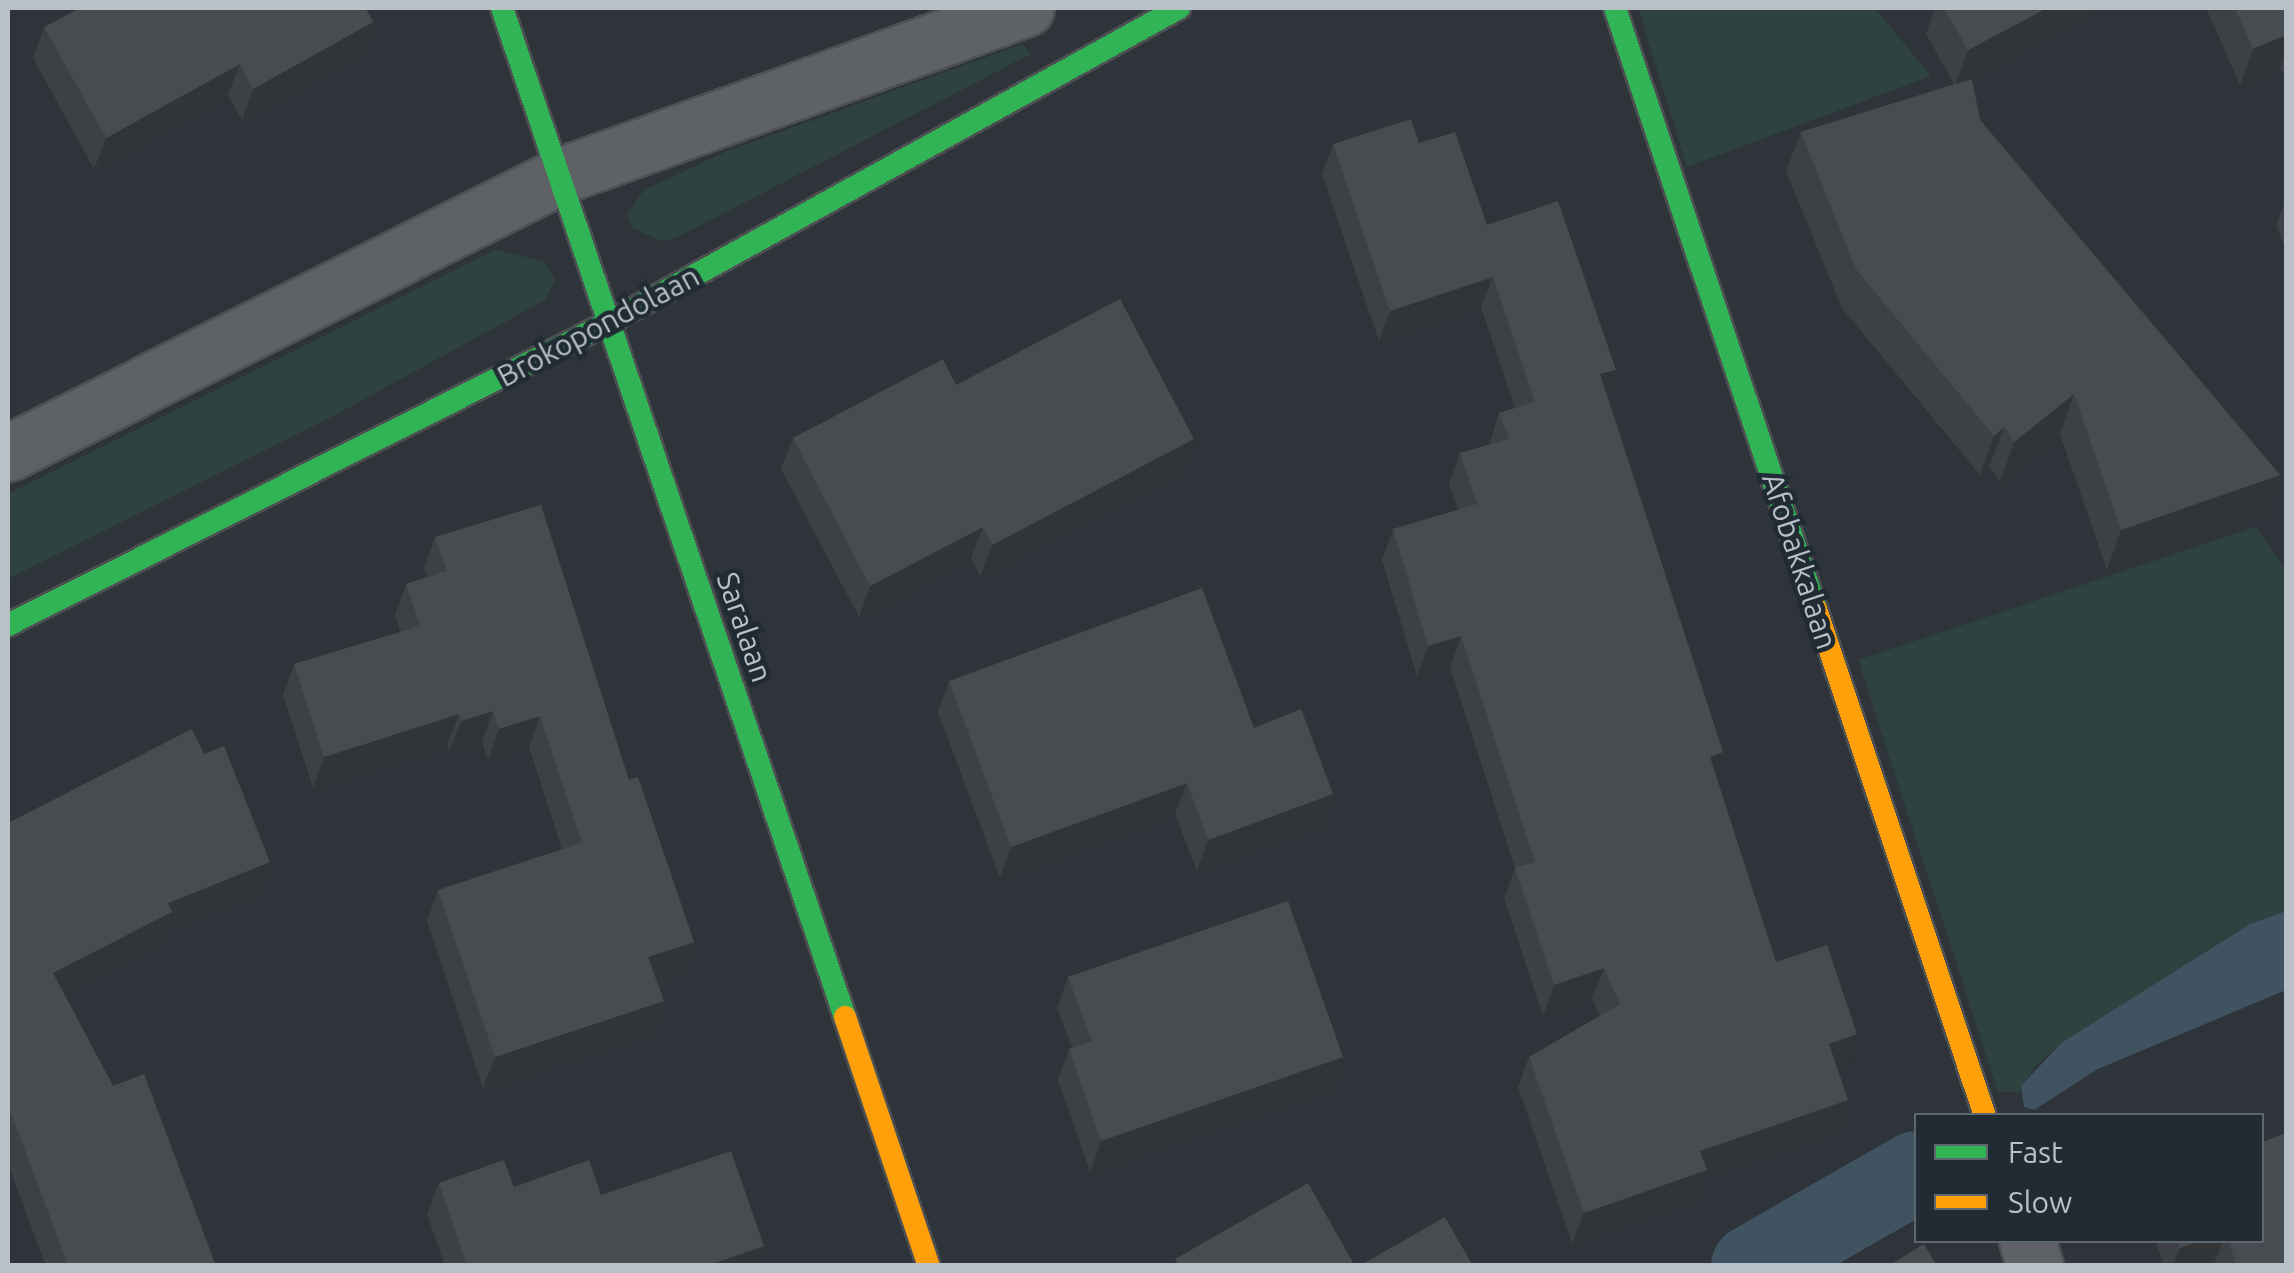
<!DOCTYPE html>
<html>
<head>
<meta charset="utf-8">
<style>
	body { margin:0 }
	#map { position:relative; width:2294px; height:1273px; overflow:hidden; background:#2e3439; font-family:Ubuntu,sans-serif }
	div>[style] { position:absolute }
	.green>* { inset:0; background:#2e4240 }
	.water>* { inset:0; background:#3f5361 }
	.canal>* { height:82px; margin:-41px; padding:0 41px; transform-origin:41px; border-radius:41px; background:#3f5361 }
	.roads { filter:drop-shadow(2px 0 #4c5053) drop-shadow(-2px 0 #4c5053) drop-shadow(0 2px #4c5053) drop-shadow(0 -2px #4c5053) }
	.street>* { height:55px; margin:-27.5px; padding:0 27.5px; transform-origin:27.5px; border-radius:27.5px; background:#5e6266 }
	.fast>* { height:22px; margin:-11px; padding:0 11px; transform-origin:11px; border-radius:11px; background:#30b455 }
	.slow>* { height:22px; margin:-11px; padding:0 11px; transform-origin:11px; border-radius:11px; background:#ff9f0a }
	.wall>* { inset:0; background:#3d4145 }
	.shaded-wall>* { inset:0; background:#323538 }
	.building>* { inset:0; background:#474c50 }
	span { translate:-50% -50%; white-space:nowrap; text-align:center; line-height:1.15; -webkit-text-stroke:9px #212b33; paint-order:stroke }
	.street-label { font-size:30px; color:#b9c1c8 }
	.frame { position:absolute; inset:0; border:10px solid #b9c1c8; pointer-events:none }
	.legend { position:absolute; left:1914px; top:1113px; width:350px; height:130px; box-sizing:border-box; background:#212b33; border:2px solid #5e676f; margin:0; padding:12px 18px; list-style:none; font-size:30px; color:#b9c1c8 }
	.legend li { display:flex; align-items:center; gap:20px; height:50px }
	.legend b { width:50px; border:2px solid #5e676f }
</style>
</head>
<body>
<div id="map">
	<div class="green">
		<div style="clip-path:polygon(1638px 8px,1875px 8px,1931px 76px,1687px 167px)"></div>
		<div style="clip-path:polygon(1022px 44px,1031px 54px,676px 238px,661px 241px,632px 228px,627px 214px,644px 190px,725px 152px)"></div>
		<div style="clip-path:polygon(495px 250px,544px 261px,555px 280px,545px 300px,341px 412px,8px 579px,8px 494px)"></div>
		<div style="clip-path:polygon(2256px 527px,2286px 570px,2286px 911px,2250px 924px,2061px 1043px,2034px 1067px,2020px 1092px,1998px 1092px,1858px 660px)"></div>
	</div>
	<div class="water">
		<div style="clip-path:polygon(2286px 911px,2286px 990px,2098px 1069px,2034px 1110px,2024px 1107px,2021px 1086px,2061px 1043px,2250px 924px)"></div>
	</div>
	<div class="canal">
		<div style="left:1752px;top:1266px;width:189px;rotate:-29.8deg"></div>
	</div>
	<div class="roads">
		<div class="street">
			<div style="left:8px;top:453px;width:620px;rotate:-26.65deg"></div>
			<div style="left:562px;top:175px;width:493px;rotate:-19.8deg"></div>
			<div style="left:2027px;top:1240px;width:27px;rotate:73deg"></div>
		</div>
		<div class="fast">
			<div style="left:502px;top:8px;width:1066px;rotate:71.23deg"></div>
			<div style="left:1615px;top:8px;width:634px;rotate:71.51deg"></div>
			<div style="left:8px;top:625px;width:674px;rotate:-26.72deg"></div>
			<div style="left:610px;top:322px;width:650px;rotate:-28.89deg"></div>
		</div>
		<div class="slow">
			<div style="left:1816px;top:609px;width:534px;rotate:71.57deg"></div>
			<div style="left:845px;top:1017px;width:263px;rotate:71.4deg"></div>
		</div>
	</div>
	<div class="wall">
		<div style="clip-path:polygon(366px 8px,373px 22px,362px 53px,242px 120px,228px 95px,94px 169px,33px 58px,44px 27px)"></div>
		<div style="clip-path:polygon(1935px 8px,2101px 8px,1964px 81px,1980px 120px,2280px 475px,2266px 514px,2107px 570px,2060px 434px,2000px 482px,1989px 467px,1980px 475px,1842px 308px,1786px 171px,1801px 132px,1954px 84px,1926px 34px)"></div>
		<div style="clip-path:polygon(2206px 8px,2286px 8px,2286px 79px,2280px 68px,2240px 85px)"></div>
		<div style="clip-path:polygon(1419px 143px,1487px 225px,1607px 395px,1723px 752px,1715px 774px,1776px 962px,1846px 1065px,1837px 1068px,1848px 1100px,1837px 1131px,1704px 1176px,1696px 1200px,1572px 1243px,1518px 1087px,1529px 1057px,1600px 1016px,1592px 998px,1543px 1016px,1504px 898px,1515px 868px,1450px 667px,1417px 676px,1382px 560px,1393px 529px,1458px 510px,1449px 484px,1460px 453px,1489px 445px,1499px 413px,1515px 408px,1481px 307px,1379px 341px,1322px 174px,1333px 144px)"></div>
		<div style="clip-path:polygon(2286px 197px,2286px 250px,2276px 226px)"></div>
		<div style="clip-path:polygon(956px 385px,1183px 470px,980px 576px,971px 558px,859px 617px,781px 469px,793px 438px)"></div>
		<div style="clip-path:polygon(435px 537px,629px 780px,694px 942px,683px 973px,657px 982px,664px 1001px,652px 1032px,483px 1088px,427px 921px,438px 890px,562px 849px,529px 747px,488px 760px,482px 742px,449px 752px,447px 746px,313px 788px,283px 695px,294px 664px,400px 632px,395px 615px,406px 584px,427px 577px,424px 568px)"></div>
		<div style="clip-path:polygon(949px 681px,1333px 794px,1322px 825px,1197px 871px,1175px 814px,1000px 878px,938px 712px)"></div>
		<div style="clip-path:polygon(8px 823px,259px 893px,165px 930px,161px 943px,64px 993px,113px 1086px,216px 1266px,46px 1266px,8px 1164px)"></div>
		<div style="clip-path:polygon(1068px 977px,1343px 1057px,1332px 1088px,1090px 1172px,1058px 1080px,1069px 1049px,1072px 1048px,1057px 1008px)"></div>
		<div style="clip-path:polygon(439px 1183px,514px 1187px,601px 1195px,764px 1246px,757px 1266px,445px 1266px,427px 1214px)"></div>
		<div style="clip-path:polygon(2155px 1240px,2262px 1240px,2286px 1266px,2215px 1266px,2214px 1264px,2209px 1266px,2164px 1266px)"></div>
	</div>
	<div class="shaded-wall">
		<div style="clip-path:polygon(2047px 8px,2101px 8px,1955px 86px,1968px 50px)"></div>
		<div style="clip-path:polygon(373px 22px,362px 53px,242px 120px,253px 89px)"></div>
		<div style="clip-path:polygon(2286px 35px,2286px 51px,2280px 68px,2240px 85px,2253px 49px)"></div>
		<div style="clip-path:polygon(240px 64px,228px 95px,94px 169px,106px 138px)"></div>
		<div style="clip-path:polygon(1493px 277px,1481px 307px,1379px 341px,1390px 311px)"></div>
		<div style="clip-path:polygon(1616px 370px,1605px 400px,1600px 374px)"></div>
		<div style="clip-path:polygon(2074px 394px,2060px 434px,2000px 482px,2014px 442px)"></div>
		<div style="clip-path:polygon(2004px 427px,1989px 467px,1980px 475px,1994px 436px)"></div>
		<div style="clip-path:polygon(1194px 439px,1183px 470px,980px 576px,992px 545px)"></div>
		<div style="clip-path:polygon(2280px 475px,2266px 514px,2107px 570px,2121px 530px)"></div>
		<div style="clip-path:polygon(983px 527px,971px 558px,859px 617px,870px 586px)"></div>
		<div style="clip-path:polygon(1461px 636px,1450px 667px,1417px 676px,1428px 646px)"></div>
		<div style="clip-path:polygon(493px 711px,482px 742px,449px 752px,461px 721px)"></div>
		<div style="clip-path:polygon(459px 714px,447px 746px,313px 788px,324px 757px)"></div>
		<div style="clip-path:polygon(540px 716px,529px 747px,488px 760px,499px 729px)"></div>
		<div style="clip-path:polygon(1723px 752px,1712px 783px,1710px 757px)"></div>
		<div style="clip-path:polygon(1187px 783px,1175px 814px,1000px 878px,1011px 847px)"></div>
		<div style="clip-path:polygon(1333px 794px,1322px 825px,1197px 871px,1208px 840px)"></div>
		<div style="clip-path:polygon(270px 862px,259px 893px,165px 930px,161px 943px,42px 1004px,53px 973px,168px 903px)"></div>
		<div style="clip-path:polygon(694px 942px,683px 973px,637px 988px,648px 957px)"></div>
		<div style="clip-path:polygon(1604px 968px,1592px 998px,1543px 1016px,1554px 985px)"></div>
		<div style="clip-path:polygon(664px 1001px,652px 1032px,483px 1088px,495px 1057px)"></div>
		<div style="clip-path:polygon(1857px 1034px,1846px 1065px,1818px 1075px,1829px 1044px)"></div>
		<div style="clip-path:polygon(1343px 1057px,1332px 1088px,1090px 1172px,1101px 1141px)"></div>
		<div style="clip-path:polygon(1848px 1100px,1837px 1131px,1704px 1176px,1696px 1200px,1572px 1243px,1584px 1213px,1700px 1151px)"></div>
		<div style="clip-path:polygon(2202px 1240px,2223px 1240px,2214px 1264px,2209px 1266px,2173px 1266px,2180px 1248px)"></div>
		<div style="clip-path:polygon(764px 1246px,757px 1266px,706px 1266px)"></div>
	</div>
	<div class="building">
		<div style="clip-path:polygon(80px 8px,365px 8px,373px 22px,253px 89px,240px 64px,106px 138px,44px 27px)"></div>
		<div style="clip-path:polygon(1944px 8px,2047px 8px,1968px 50px)"></div>
		<div style="clip-path:polygon(2235px 8px,2286px 8px,2286px 35px,2253px 49px)"></div>
		<div style="clip-path:polygon(1972px 79px,1980px 120px,2280px 475px,2121px 530px,2074px 394px,2014px 442px,2004px 427px,1994px 436px,1856px 269px,1801px 132px)"></div>
		<div style="clip-path:polygon(1411px 119px,1419px 143px,1455px 132px,1487px 225px,1558px 201px,1616px 370px,1600px 374px,1723px 752px,1710px 757px,1776px 962px,1827px 945px,1857px 1034px,1829px 1044px,1848px 1100px,1700px 1151px,1707px 1170px,1584px 1213px,1529px 1057px,1620px 1004px,1604px 968px,1554px 985px,1515px 868px,1535px 862px,1461px 636px,1428px 646px,1393px 529px,1477px 504px,1460px 453px,1509px 439px,1499px 413px,1535px 402px,1493px 277px,1390px 311px,1333px 144px)"></div>
		<div style="clip-path:polygon(1120px 299px,1194px 439px,992px 545px,983px 527px,870px 586px,793px 438px,943px 359px,956px 385px)"></div>
		<div style="clip-path:polygon(541px 505px,629px 780px,638px 777px,694px 942px,648px 957px,664px 1001px,495px 1057px,438px 890px,582px 843px,540px 716px,499px 729px,493px 711px,461px 721px,459px 714px,324px 757px,294px 664px,420px 626px,406px 584px,447px 571px,435px 537px)"></div>
		<div style="clip-path:polygon(1202px 588px,1254px 728px,1301px 709px,1333px 794px,1208px 840px,1187px 783px,1011px 847px,949px 681px)"></div>
		<div style="clip-path:polygon(192px 729px,204px 754px,224px 746px,270px 862px,168px 903px,172px 912px,53px 973px,113px 1086px,144px 1074px,216px 1266px,67px 1266px,68px 1265px,13px 1118px,8px 1108px,8px 823px)"></div>
		<div style="clip-path:polygon(1288px 901px,1343px 1057px,1101px 1141px,1069px 1049px,1092px 1041px,1068px 977px)"></div>
		<div style="clip-path:polygon(2286px 1133px,2286px 1266px,2237px 1266px,2228px 1240px,2262px 1240px,2262px 1142px)"></div>
		<div style="clip-path:polygon(731px 1151px,764px 1246px,706px 1266px,467px 1266px,439px 1183px,504px 1160px,514px 1187px,589px 1160px,601px 1195px)"></div>
		<div style="clip-path:polygon(1308px 1183px,1355px 1266px,1178px 1266px,1175px 1259px)"></div>
		<div style="clip-path:polygon(1445px 1217px,1473px 1266px,1359px 1266px)"></div>
		<div style="clip-path:polygon(2177px 1240px,2202px 1240px,2180px 1248px)"></div>
		<div style="clip-path:polygon(1924px 1244px,1937px 1266px,1888px 1266px)"></div>
	</div>
	<div class="street-label">
		<span style="left:598px;top:326px;rotate:-28deg">Brokopondolaan</span>
		<span style="left:1800px;top:561px;rotate:72deg">Afobakkalaan</span>
		<span style="left:745px;top:627px;rotate:71deg">Saralaan</span>
	</div>
	<div class="frame"></div>
	<ul class="legend">
	<li><b style="height:12px;background:#30b455"></b>Fast</li>
	<li><b style="height:12px;background:#ff9f0a"></b>Slow</li>
	</ul>
</div>
</body>
</html>
